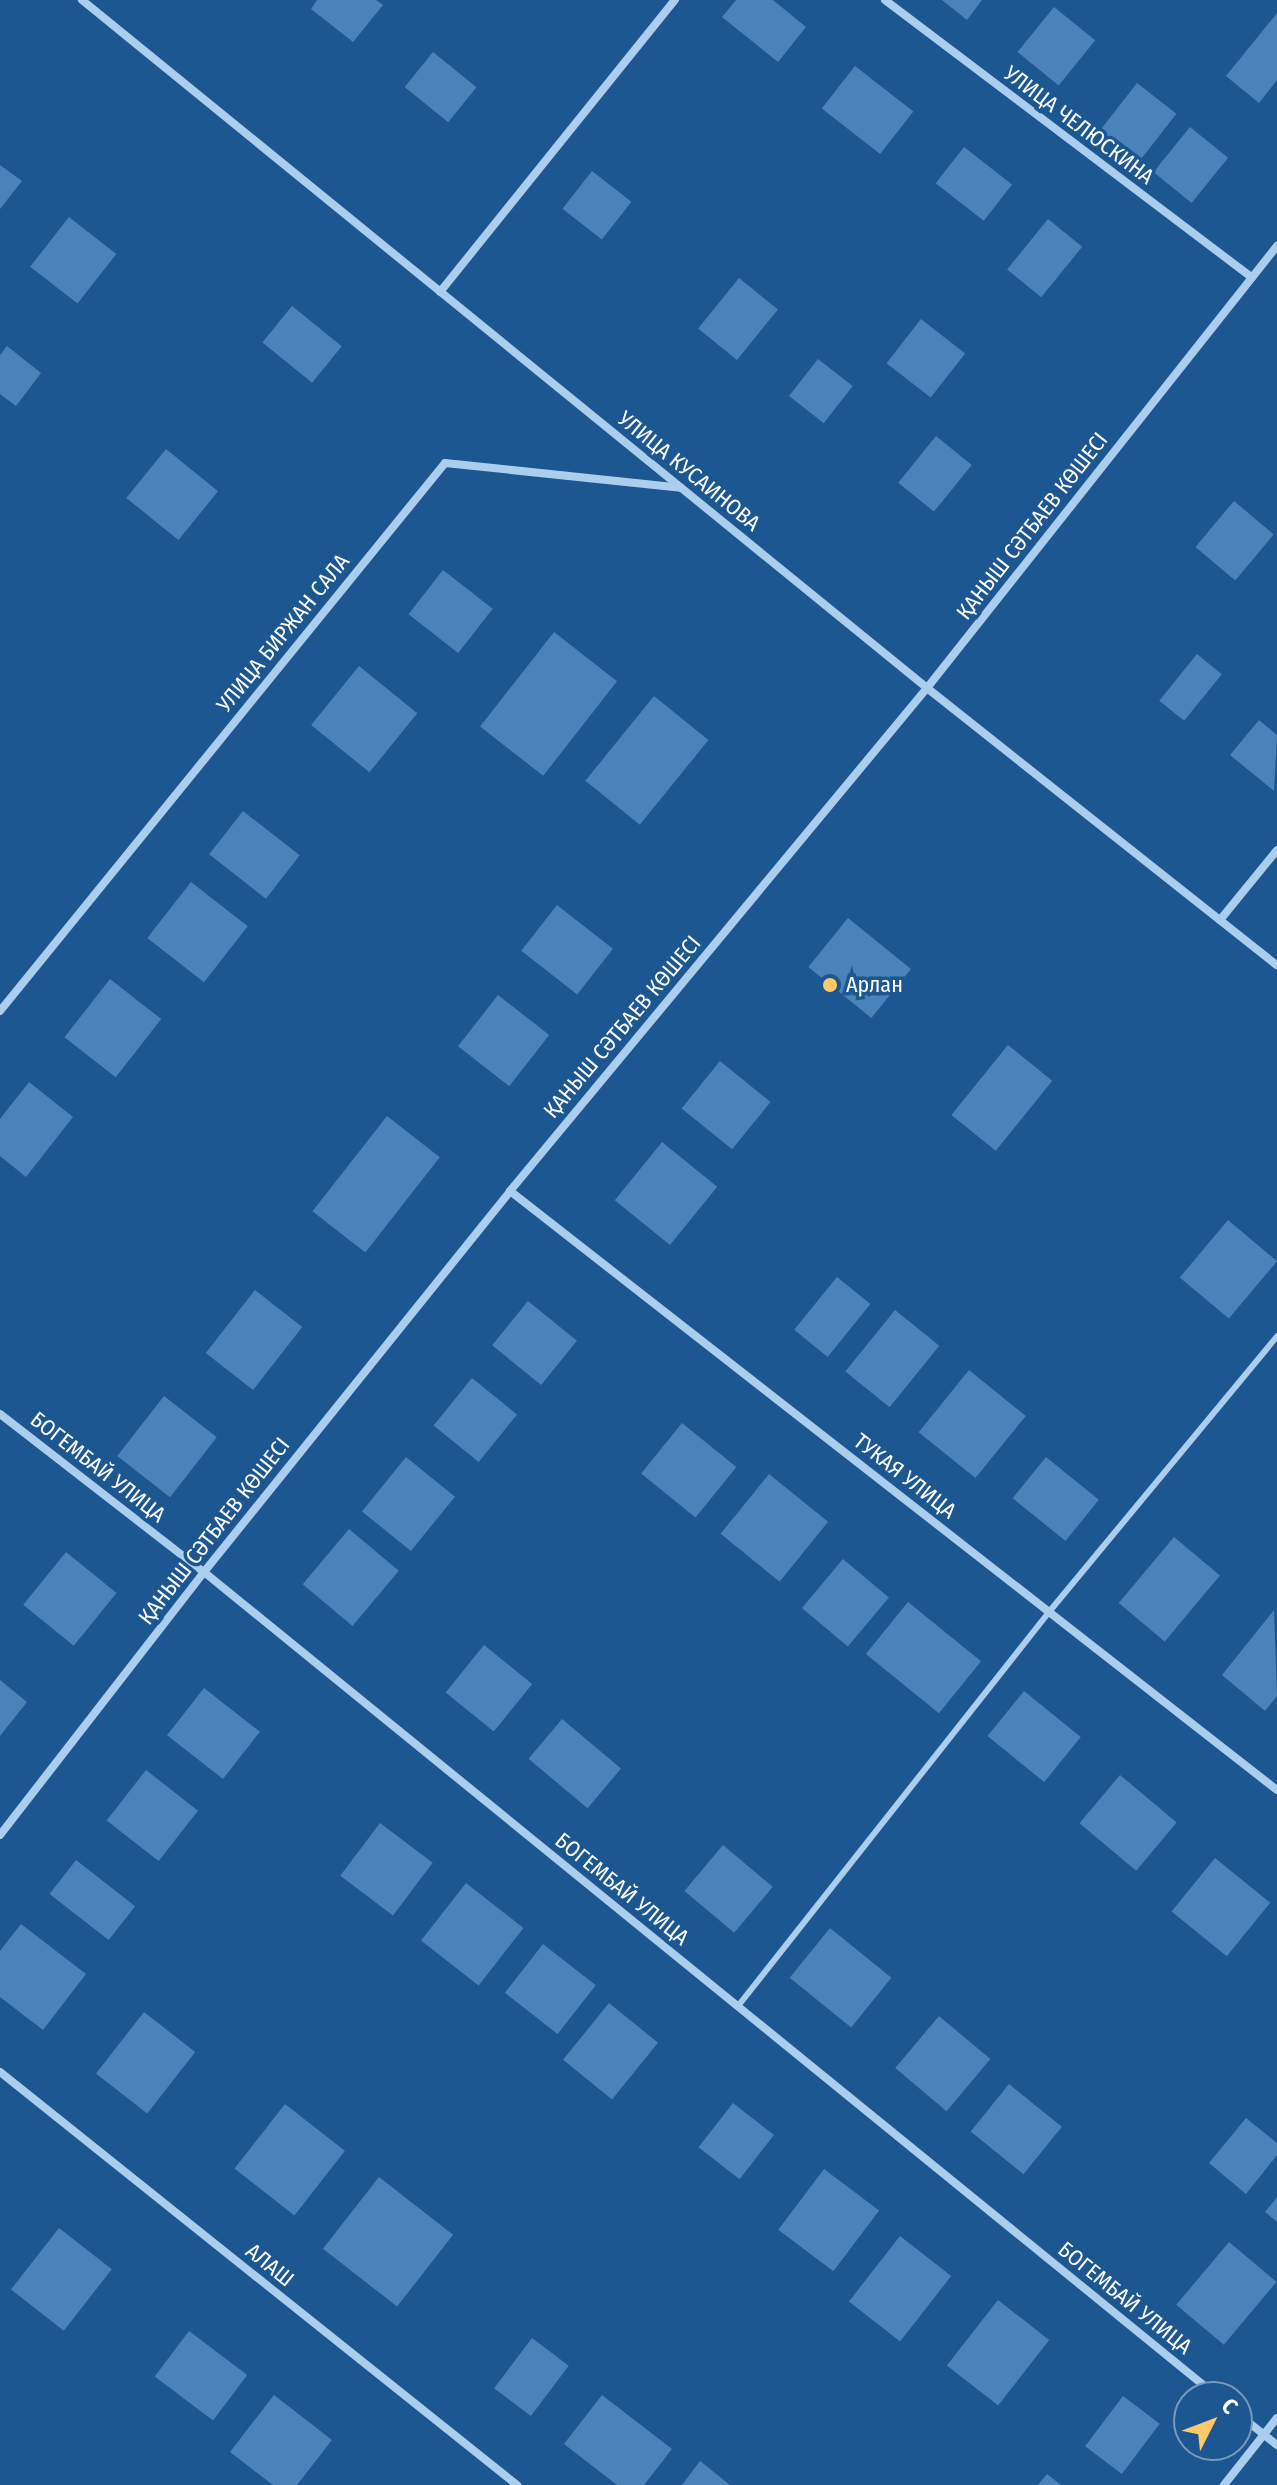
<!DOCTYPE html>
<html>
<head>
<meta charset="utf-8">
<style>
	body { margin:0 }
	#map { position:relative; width:1277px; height:2485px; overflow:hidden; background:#1c5791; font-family:"Fira Sans Condensed",sans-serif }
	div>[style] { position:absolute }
	.building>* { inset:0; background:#4983b9; transform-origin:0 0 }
	.lane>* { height:6px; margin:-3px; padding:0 3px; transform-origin:3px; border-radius:3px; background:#abceee }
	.street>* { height:8px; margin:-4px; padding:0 4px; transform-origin:4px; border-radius:4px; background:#abceee }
	.dots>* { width:22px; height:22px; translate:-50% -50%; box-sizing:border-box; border:4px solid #1c5791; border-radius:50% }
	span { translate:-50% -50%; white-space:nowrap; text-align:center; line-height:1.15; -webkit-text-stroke:7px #1c5791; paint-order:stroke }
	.street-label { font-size:22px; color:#fff }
	.poi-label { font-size:22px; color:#fff }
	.left { translate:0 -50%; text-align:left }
	.north { position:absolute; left:1173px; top:2381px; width:80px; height:80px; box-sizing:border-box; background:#1c5791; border:2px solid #779abd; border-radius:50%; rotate:48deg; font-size:22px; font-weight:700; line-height:32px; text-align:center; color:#fff }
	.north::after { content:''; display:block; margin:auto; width:28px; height:36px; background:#fec969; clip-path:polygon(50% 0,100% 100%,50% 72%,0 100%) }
</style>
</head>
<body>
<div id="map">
	<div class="building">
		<div style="clip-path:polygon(317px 0,376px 0,383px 5px,353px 42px,311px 9px)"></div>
		<div style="clip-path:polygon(736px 0,773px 0,806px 27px,778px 62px,722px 17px)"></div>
		<div style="clip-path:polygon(942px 0,982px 0,967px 20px)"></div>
		<div style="left:1054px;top:7px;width:53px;height:58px;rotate:39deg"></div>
		<div style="clip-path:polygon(1277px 13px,1277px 80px,1259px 103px,1226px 76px)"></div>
		<div style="left:433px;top:52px;width:56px;height:45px;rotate:39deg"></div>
		<div style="left:855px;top:66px;width:74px;height:54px;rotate:38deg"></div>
		<div style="left:1137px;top:83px;width:50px;height:64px;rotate:38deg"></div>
		<div style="left:1190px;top:127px;width:49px;height:58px;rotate:39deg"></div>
		<div style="left:964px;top:147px;width:61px;height:46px;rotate:38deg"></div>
		<div style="clip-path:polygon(0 165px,22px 181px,0 209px)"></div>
		<div style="left:592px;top:171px;width:50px;height:48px;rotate:38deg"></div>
		<div style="left:69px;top:217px;width:60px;height:63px;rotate:38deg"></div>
		<div style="left:1048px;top:219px;width:44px;height:65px;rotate:39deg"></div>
		<div style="left:739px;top:278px;width:50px;height:65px;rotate:39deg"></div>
		<div style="left:292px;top:306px;width:64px;height:47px;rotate:39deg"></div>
		<div style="left:921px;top:319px;width:56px;height:56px;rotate:38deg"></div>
		<div style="clip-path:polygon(7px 346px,41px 373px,16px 406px,0 394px,0 355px)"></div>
		<div style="left:818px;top:359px;width:44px;height:47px;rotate:38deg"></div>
		<div style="left:936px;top:436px;width:46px;height:60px;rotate:39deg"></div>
		<div style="left:166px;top:449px;width:67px;height:63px;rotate:39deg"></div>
		<div style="left:1234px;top:501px;width:52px;height:60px;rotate:40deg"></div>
		<div style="left:443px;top:570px;width:63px;height:56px;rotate:38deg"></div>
		<div style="left:554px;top:632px;width:80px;height:120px;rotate:38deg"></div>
		<div style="left:1197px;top:654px;width:32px;height:60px;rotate:39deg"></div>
		<div style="left:359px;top:666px;width:75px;height:76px;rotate:39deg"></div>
		<div style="left:654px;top:696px;width:70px;height:109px;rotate:39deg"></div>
		<div style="clip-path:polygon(1259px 720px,1277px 735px,1274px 791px,1230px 755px)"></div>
		<div style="left:243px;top:811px;width:72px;height:55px;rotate:38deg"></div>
		<div style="left:191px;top:882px;width:72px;height:71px;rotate:38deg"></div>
		<div style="left:557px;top:905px;width:71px;height:58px;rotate:38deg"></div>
		<div style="left:848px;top:918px;width:81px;height:63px;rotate:39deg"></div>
		<div style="left:110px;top:979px;width:65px;height:74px;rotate:38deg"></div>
		<div style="left:498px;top:995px;width:65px;height:65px;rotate:38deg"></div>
		<div style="left:1008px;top:1045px;width:57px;height:90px;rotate:39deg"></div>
		<div style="left:720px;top:1061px;width:65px;height:61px;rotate:39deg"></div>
		<div style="clip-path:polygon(29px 1082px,73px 1117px,26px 1177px,0 1156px,0 1119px)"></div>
		<div style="left:387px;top:1116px;width:67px;height:121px;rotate:38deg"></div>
		<div style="left:662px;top:1142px;width:71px;height:75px;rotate:39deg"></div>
		<div style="left:1228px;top:1220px;width:64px;height:75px;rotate:40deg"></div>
		<div style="left:837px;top:1277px;width:43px;height:68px;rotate:39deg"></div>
		<div style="left:255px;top:1290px;width:60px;height:80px;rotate:38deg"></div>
		<div style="left:528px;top:1301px;width:63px;height:57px;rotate:39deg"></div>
		<div style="left:895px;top:1310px;width:57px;height:79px;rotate:39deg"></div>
		<div style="left:969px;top:1370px;width:73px;height:80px;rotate:39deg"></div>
		<div style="left:472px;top:1378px;width:58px;height:61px;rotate:39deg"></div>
		<div style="left:164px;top:1396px;width:67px;height:76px;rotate:38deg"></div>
		<div style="left:682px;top:1423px;width:70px;height:65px;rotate:39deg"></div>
		<div style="left:406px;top:1457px;width:63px;height:70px;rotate:39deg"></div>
		<div style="left:1046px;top:1457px;width:68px;height:53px;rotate:39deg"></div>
		<div style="left:769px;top:1474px;width:76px;height:77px;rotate:39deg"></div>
		<div style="left:349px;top:1529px;width:65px;height:72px;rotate:40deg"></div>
		<div style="left:1174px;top:1537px;width:60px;height:86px;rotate:40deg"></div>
		<div style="left:66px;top:1552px;width:65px;height:68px;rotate:39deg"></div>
		<div style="left:843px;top:1559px;width:60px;height:64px;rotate:40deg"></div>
		<div style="left:908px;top:1602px;width:94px;height:67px;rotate:39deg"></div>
		<div style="clip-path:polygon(1274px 1610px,1277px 1696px,1265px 1711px,1222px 1675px)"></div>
		<div style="left:484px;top:1645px;width:62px;height:61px;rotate:39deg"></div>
		<div style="clip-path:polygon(0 1680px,27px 1702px,0 1736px)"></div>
		<div style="left:204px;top:1688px;width:71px;height:60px;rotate:38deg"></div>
		<div style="left:1024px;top:1691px;width:73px;height:58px;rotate:39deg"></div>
		<div style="left:562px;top:1719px;width:77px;height:52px;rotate:40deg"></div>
		<div style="left:146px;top:1770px;width:66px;height:64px;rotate:38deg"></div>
		<div style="left:1120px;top:1775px;width:74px;height:63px;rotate:40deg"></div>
		<div style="left:380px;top:1823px;width:66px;height:66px;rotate:37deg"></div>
		<div style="left:723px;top:1845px;width:65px;height:60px;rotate:40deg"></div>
		<div style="left:1215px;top:1858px;width:71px;height:69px;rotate:39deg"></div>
		<div style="left:76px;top:1860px;width:75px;height:43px;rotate:38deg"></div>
		<div style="left:466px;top:1883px;width:73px;height:73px;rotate:38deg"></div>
		<div style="clip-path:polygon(21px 1924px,86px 1974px,43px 2030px,0 1997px,0 1951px)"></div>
		<div style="left:830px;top:1928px;width:79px;height:64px;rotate:39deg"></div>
		<div style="left:543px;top:1944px;width:67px;height:62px;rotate:38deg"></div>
		<div style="left:609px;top:2003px;width:63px;height:73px;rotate:39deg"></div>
		<div style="left:144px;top:2012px;width:65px;height:78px;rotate:38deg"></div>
		<div style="left:939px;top:2016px;width:67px;height:68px;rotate:40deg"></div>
		<div style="left:1009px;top:2084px;width:68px;height:61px;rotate:39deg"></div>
		<div style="left:733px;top:2103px;width:52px;height:56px;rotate:38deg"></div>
		<div style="left:285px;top:2104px;width:76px;height:82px;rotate:38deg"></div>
		<div style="clip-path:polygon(1246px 2118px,1277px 2143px,1277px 2155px,1246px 2194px,1209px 2163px)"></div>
		<div style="left:824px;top:2169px;width:69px;height:76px;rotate:37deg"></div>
		<div style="left:379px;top:2177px;width:94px;height:91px;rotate:38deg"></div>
		<div style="clip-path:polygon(1277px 2197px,1277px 2222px,1265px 2212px)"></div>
		<div style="left:59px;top:2228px;width:67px;height:78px;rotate:38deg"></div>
		<div style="left:900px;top:2236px;width:65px;height:83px;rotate:38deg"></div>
		<div style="left:1229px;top:2242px;width:62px;height:82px;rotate:40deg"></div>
		<div style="left:998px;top:2300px;width:65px;height:83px;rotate:38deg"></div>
		<div style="left:189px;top:2331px;width:73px;height:57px;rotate:37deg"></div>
		<div style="left:532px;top:2338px;width:46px;height:63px;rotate:37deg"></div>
		<div style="clip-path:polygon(274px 2395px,332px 2440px,297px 2485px,273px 2485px,230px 2452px)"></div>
		<div style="clip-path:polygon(602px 2395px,672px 2449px,644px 2485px,617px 2485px,564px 2444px)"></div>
		<div style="left:1123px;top:2396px;width:46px;height:63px;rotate:37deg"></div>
		<div style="clip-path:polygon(700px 2461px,730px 2485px,682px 2485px)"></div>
		<div style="clip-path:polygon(1047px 2474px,1061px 2485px,1038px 2485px)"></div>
	</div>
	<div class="lane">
		<div style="left:738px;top:2006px;width:502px;rotate:-51.71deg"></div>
		<div style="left:1049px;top:1612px;width:358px;rotate:-50.4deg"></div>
	</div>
	<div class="street">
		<div style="left:82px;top:0;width:1090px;rotate:39.15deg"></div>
		<div style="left:927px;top:688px;width:446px;rotate:38.4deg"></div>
		<div style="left:885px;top:0;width:460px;rotate:37.1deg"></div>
		<div style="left:440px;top:292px;width:375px;rotate:-51.2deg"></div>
		<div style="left:1220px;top:920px;width:90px;rotate:-50.8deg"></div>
		<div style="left:0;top:1011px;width:706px;rotate:-50.92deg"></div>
		<div style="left:445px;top:463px;width:237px;rotate:6deg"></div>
		<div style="left:510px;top:1191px;width:973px;rotate:37.99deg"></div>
		<div style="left:0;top:1414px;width:258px;rotate:37.8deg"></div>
		<div style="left:204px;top:1572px;width:1307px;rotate:39.13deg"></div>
		<div style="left:0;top:1835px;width:333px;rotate:-52.2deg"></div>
		<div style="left:204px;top:1572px;width:489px;rotate:-51.2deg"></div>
		<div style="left:510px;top:1191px;width:653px;rotate:-50.34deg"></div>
		<div style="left:927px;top:688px;width:564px;rotate:-51.63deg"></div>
		<div style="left:0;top:2072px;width:662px;rotate:38.62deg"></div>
		<div style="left:1237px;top:2413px;width:51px;rotate:38.7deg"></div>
		<div style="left:1224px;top:2485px;width:85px;rotate:-51.7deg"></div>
	</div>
	<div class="dots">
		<div style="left:830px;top:985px;background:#fec969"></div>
	</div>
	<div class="street-label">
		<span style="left:1079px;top:125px;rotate:37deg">УЛИЦА ЧЕЛЮСКИНА</span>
		<span style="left:689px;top:471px;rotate:39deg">УЛИЦА КУСАИНОВА</span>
		<span style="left:1032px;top:526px;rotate:-52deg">ҚАНЫШ СӘТБАЕВ КӨШЕСІ</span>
		<span style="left:283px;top:633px;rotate:-51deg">УЛИЦА БИРЖАН САЛА</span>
		<span style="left:622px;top:1027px;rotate:-50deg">ҚАНЫШ СӘТБАЕВ КӨШЕСІ</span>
		<span style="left:98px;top:1467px;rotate:38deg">БОГЕМБАЙ УЛИЦА</span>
		<span style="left:905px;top:1476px;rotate:38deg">ТУКАЯ УЛИЦА</span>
		<span style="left:214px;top:1531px;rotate:-52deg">ҚАНЫШ СӘТБАЕВ КӨШЕСІ</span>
		<span style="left:622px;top:1889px;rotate:39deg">БОГЕМБАЙ УЛИЦА</span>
		<span style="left:270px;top:2265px;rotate:39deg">АЛАШ</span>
		<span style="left:1125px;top:2298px;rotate:39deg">БОГЕМБАЙ УЛИЦА</span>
	</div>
	<div class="poi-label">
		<span class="left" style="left:846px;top:985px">Арлан</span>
	</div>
	<div class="north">С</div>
</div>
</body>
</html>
